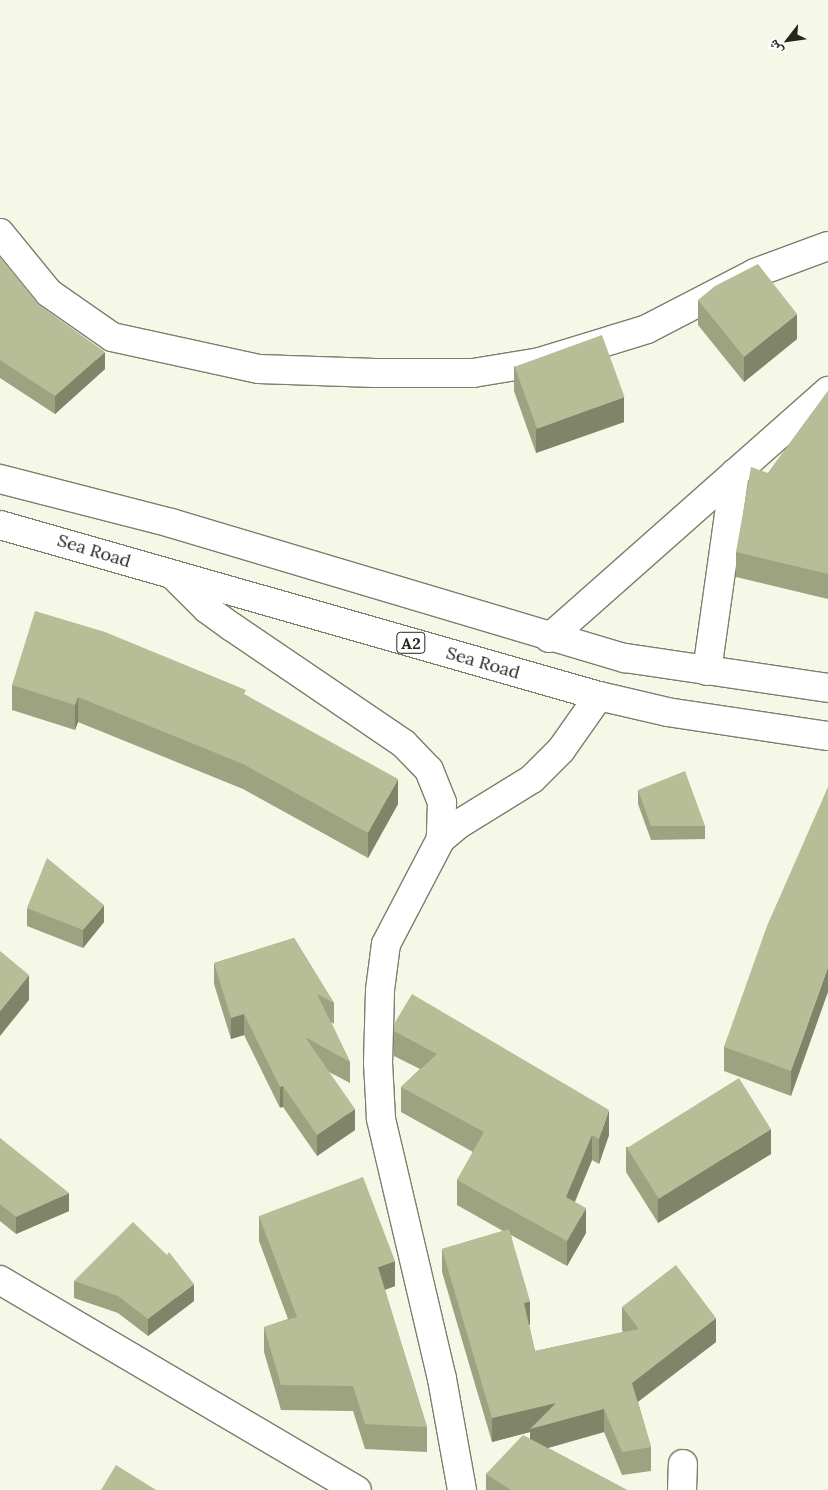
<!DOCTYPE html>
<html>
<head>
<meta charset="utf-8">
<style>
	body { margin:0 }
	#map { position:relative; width:828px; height:1490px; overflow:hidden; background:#f5f8e6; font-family:Lora,"Noto Naskh Arabic",serif }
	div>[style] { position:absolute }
	.roads { filter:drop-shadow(1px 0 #7c7e6e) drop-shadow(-1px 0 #7c7e6e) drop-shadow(0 1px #7c7e6e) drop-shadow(0 -1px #7c7e6e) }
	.street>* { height:28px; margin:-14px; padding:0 14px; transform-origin:14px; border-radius:14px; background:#fff }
	.highway>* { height:28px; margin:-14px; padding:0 14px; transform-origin:14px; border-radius:14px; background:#fff }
	.wall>* { inset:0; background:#9da381 }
	.shaded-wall>* { inset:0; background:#808469; transform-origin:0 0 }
	.building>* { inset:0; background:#b7bd96; transform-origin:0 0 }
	span { translate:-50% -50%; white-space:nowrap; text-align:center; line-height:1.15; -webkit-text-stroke:5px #fff; paint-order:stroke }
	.shield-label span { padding:1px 4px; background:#fff; border:1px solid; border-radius:4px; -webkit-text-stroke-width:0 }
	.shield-label { font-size:16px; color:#252620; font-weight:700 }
	.street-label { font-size:18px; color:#252620 }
	.north { position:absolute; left:763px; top:15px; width:50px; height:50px; -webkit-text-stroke:4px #fff; paint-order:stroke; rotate:240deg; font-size:14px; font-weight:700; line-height:20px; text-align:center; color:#252620 }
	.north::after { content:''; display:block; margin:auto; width:18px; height:22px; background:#252620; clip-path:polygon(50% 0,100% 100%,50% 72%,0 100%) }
</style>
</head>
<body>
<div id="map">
	<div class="roads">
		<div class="street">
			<div style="left:0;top:233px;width:77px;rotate:50.8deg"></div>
			<div style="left:49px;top:293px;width:77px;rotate:34.9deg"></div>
			<div style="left:112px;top:337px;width:150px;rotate:12.3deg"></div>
			<div style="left:259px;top:369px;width:116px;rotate:2deg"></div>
			<div style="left:375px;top:373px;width:98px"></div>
			<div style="left:473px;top:373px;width:68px;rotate:-9.3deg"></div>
			<div style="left:540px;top:362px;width:112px;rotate:-17.1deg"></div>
			<div style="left:647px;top:329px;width:122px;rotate:-27.4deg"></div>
			<div style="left:755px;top:273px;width:78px;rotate:-20.3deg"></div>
			<div style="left:173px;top:575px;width:48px;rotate:45deg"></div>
			<div style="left:207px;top:609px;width:31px;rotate:36deg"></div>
			<div style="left:232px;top:627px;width:208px;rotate:34.2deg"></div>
			<div style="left:404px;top:744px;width:36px;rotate:46deg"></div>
			<div style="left:429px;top:770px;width:35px;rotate:68deg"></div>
			<div style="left:442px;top:803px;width:36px;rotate:92deg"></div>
			<div style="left:549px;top:638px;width:373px;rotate:-41.5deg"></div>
			<div style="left:707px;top:671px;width:200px;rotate:-82deg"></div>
			<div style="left:0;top:1280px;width:414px;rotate:30.5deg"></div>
			<div style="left:462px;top:1490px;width:113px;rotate:-100.2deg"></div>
			<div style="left:442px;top:1379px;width:268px;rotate:-103.2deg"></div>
			<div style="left:381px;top:1118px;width:55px;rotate:-93.1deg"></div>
			<div style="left:378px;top:1063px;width:73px;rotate:-88.4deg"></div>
			<div style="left:380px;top:990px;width:46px;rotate:-82.6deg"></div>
			<div style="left:386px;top:944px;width:119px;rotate:-62.4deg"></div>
			<div style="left:441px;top:839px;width:23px;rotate:-40deg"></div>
			<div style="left:459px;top:824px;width:86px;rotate:-31.7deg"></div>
			<div style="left:532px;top:779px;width:41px;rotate:-45deg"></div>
			<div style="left:561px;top:750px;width:66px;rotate:-54.9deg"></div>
			<div style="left:682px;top:1490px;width:26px;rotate:-88deg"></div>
		</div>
		<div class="highway">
			<div style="left:0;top:479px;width:177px;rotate:14.4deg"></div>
			<div style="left:171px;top:523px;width:474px;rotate:16.6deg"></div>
			<div style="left:625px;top:658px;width:205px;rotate:8.4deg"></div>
			<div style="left:0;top:525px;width:623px;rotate:15.93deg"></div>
			<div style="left:599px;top:696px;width:70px;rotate:13.2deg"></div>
			<div style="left:667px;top:712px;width:163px;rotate:8.5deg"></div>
		</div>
	</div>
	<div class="wall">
		<div style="clip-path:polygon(0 257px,39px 305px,105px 369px,55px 414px,0 378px)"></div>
		<div style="clip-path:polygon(698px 300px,797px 339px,744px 382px,698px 325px)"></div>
		<div style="clip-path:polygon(514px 366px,624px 422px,536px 453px,514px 391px)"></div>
		<div style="clip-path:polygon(828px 391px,828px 599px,736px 577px,736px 552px,768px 473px)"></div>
		<div style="clip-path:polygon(12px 685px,246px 695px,398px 804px,368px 858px,243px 789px,78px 722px,75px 730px,12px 710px)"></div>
		<div style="clip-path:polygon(828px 787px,791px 1096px,724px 1071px,724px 1047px)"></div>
		<div style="clip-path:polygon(638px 790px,705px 826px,705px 839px,651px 840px,638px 804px)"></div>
		<div style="clip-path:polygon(27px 908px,104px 922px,83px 948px,27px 926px)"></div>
		<div style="clip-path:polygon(294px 938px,334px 1003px,334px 1024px,331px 1022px,350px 1062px,350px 1083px,329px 1072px,355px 1130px,317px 1156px,283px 1107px,280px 1108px,244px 1035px,231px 1039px,214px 984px,214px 963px)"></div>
		<div style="clip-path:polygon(394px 1024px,609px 1135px,599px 1164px,592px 1160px,575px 1202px,586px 1233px,567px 1266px,511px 1235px,530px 1325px,529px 1325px,535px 1351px,623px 1332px,622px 1330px,622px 1307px,716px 1342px,638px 1402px,651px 1447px,651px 1471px,622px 1475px,604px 1432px,548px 1448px,627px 1490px,486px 1490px,486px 1474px,530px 1439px,530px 1432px,492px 1442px,442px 1272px,442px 1249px,503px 1231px,457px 1205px,457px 1180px,473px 1152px,401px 1112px,401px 1087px,420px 1069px,394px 1056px)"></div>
		<div style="clip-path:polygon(0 1138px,69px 1211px,16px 1234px,0 1221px)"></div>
		<div style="clip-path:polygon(626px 1147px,771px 1154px,658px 1223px,626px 1172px)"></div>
		<div style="clip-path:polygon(259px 1216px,395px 1286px,385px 1290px,427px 1427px,427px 1452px,365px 1449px,353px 1411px,281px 1410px,264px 1352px,264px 1327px,288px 1319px,259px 1241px)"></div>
		<div style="clip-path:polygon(74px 1281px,194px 1301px,148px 1336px,118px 1313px,74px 1298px)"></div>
	</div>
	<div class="shaded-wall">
		<div style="clip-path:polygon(797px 314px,797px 339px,744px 382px,744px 357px)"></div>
		<div style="clip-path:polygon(105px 352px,105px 369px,55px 414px,55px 396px)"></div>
		<div style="clip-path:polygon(624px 397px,624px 422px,536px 453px,536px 429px)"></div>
		<div style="clip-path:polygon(78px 697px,78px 722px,75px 730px,75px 705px)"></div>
		<div style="clip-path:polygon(398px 779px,398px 804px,368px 858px,368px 833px)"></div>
		<div style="clip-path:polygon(104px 905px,104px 922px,83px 948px,83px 930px)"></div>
		<div style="clip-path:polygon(828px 967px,828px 992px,791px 1096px,791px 1071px)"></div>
		<div style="clip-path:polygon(29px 975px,29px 1000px,0 1036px,0 1011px)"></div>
		<div style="clip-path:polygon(244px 1014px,244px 1035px,231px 1039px,231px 1018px)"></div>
		<div style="left:283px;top:1086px;width:21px;height:3px;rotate:90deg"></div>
		<div style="clip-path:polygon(355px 1109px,355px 1130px,317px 1156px,317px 1135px)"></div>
		<div style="clip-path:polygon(609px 1110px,609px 1135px,599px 1164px,599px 1139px)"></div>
		<div style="clip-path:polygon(771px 1129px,771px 1154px,658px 1223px,658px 1199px)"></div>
		<div style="clip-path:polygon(592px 1135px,592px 1160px,566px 1222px,566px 1197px)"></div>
		<div style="clip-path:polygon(69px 1193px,69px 1211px,16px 1234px,16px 1217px)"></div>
		<div style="clip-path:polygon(586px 1208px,586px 1233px,567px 1266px,567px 1241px)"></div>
		<div style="clip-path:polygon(395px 1261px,395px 1286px,378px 1292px,378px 1267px)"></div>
		<div style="clip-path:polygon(194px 1284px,194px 1301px,148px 1336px,148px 1319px)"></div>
		<div style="clip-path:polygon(530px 1301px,530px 1325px,524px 1327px,524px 1303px)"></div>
		<div style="clip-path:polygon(716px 1318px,716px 1342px,632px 1406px,632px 1383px)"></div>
		<div style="clip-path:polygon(556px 1403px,604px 1409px,604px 1432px,530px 1453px,530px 1432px,492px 1442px,492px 1418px)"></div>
	</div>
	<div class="building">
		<div style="clip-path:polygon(0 257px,39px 305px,105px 352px,55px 396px,0 360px)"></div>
		<div style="clip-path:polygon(758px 264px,797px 314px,744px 357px,698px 300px,715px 286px)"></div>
		<div style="left:602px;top:335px;width:66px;height:93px;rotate:70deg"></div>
		<div style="clip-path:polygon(828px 391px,828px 574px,736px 552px,751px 467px,768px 473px)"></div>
		<div style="clip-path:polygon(35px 611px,105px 632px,246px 690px,244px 694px,398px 779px,368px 833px,243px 764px,78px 697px,75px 705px,12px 685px)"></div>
		<div style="clip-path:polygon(685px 771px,705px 826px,651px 826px,638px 790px)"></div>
		<div style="clip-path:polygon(828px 787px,828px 967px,791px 1071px,724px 1047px,767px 926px)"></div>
		<div style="clip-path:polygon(47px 858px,104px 905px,83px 930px,27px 908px)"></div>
		<div style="clip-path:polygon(294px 938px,334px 1003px,317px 994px,350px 1062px,305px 1037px,355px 1109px,317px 1135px,283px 1086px,280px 1087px,244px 1014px,231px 1018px,214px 963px)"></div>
		<div style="clip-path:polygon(0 951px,29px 975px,0 1011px)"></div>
		<div style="clip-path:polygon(412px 994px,609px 1110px,599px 1139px,592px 1135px,566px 1197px,586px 1208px,567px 1241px,457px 1180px,484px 1132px,401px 1087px,437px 1054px,394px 1031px,394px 1024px)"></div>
		<div style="left:739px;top:1078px;width:60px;height:132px;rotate:58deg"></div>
		<div style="clip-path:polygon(0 1138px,69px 1193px,16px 1217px,0 1204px)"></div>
		<div style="clip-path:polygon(363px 1177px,395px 1261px,378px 1267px,427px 1427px,365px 1424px,353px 1386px,281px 1385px,264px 1327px,297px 1317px,259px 1216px)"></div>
		<div style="clip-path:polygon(133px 1222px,167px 1255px,169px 1252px,194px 1284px,148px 1319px,118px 1296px,74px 1281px)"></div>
		<div style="clip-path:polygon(509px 1229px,530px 1301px,524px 1303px,535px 1351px,639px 1329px,622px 1307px,676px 1265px,716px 1318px,632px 1383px,651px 1447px,622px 1452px,604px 1409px,530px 1429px,556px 1403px,492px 1418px,442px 1249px)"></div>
		<div style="clip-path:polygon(523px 1435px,627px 1490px,511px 1490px,486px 1474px)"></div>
		<div style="clip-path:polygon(116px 1465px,156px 1490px,101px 1490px)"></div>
	</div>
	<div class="shield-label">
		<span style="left:411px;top:643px">A2</span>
	</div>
	<div class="street-label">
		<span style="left:94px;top:551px;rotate:17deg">Sea Road</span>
		<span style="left:483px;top:663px;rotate:16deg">Sea Road</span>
	</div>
	<div class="north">ش</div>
</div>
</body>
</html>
